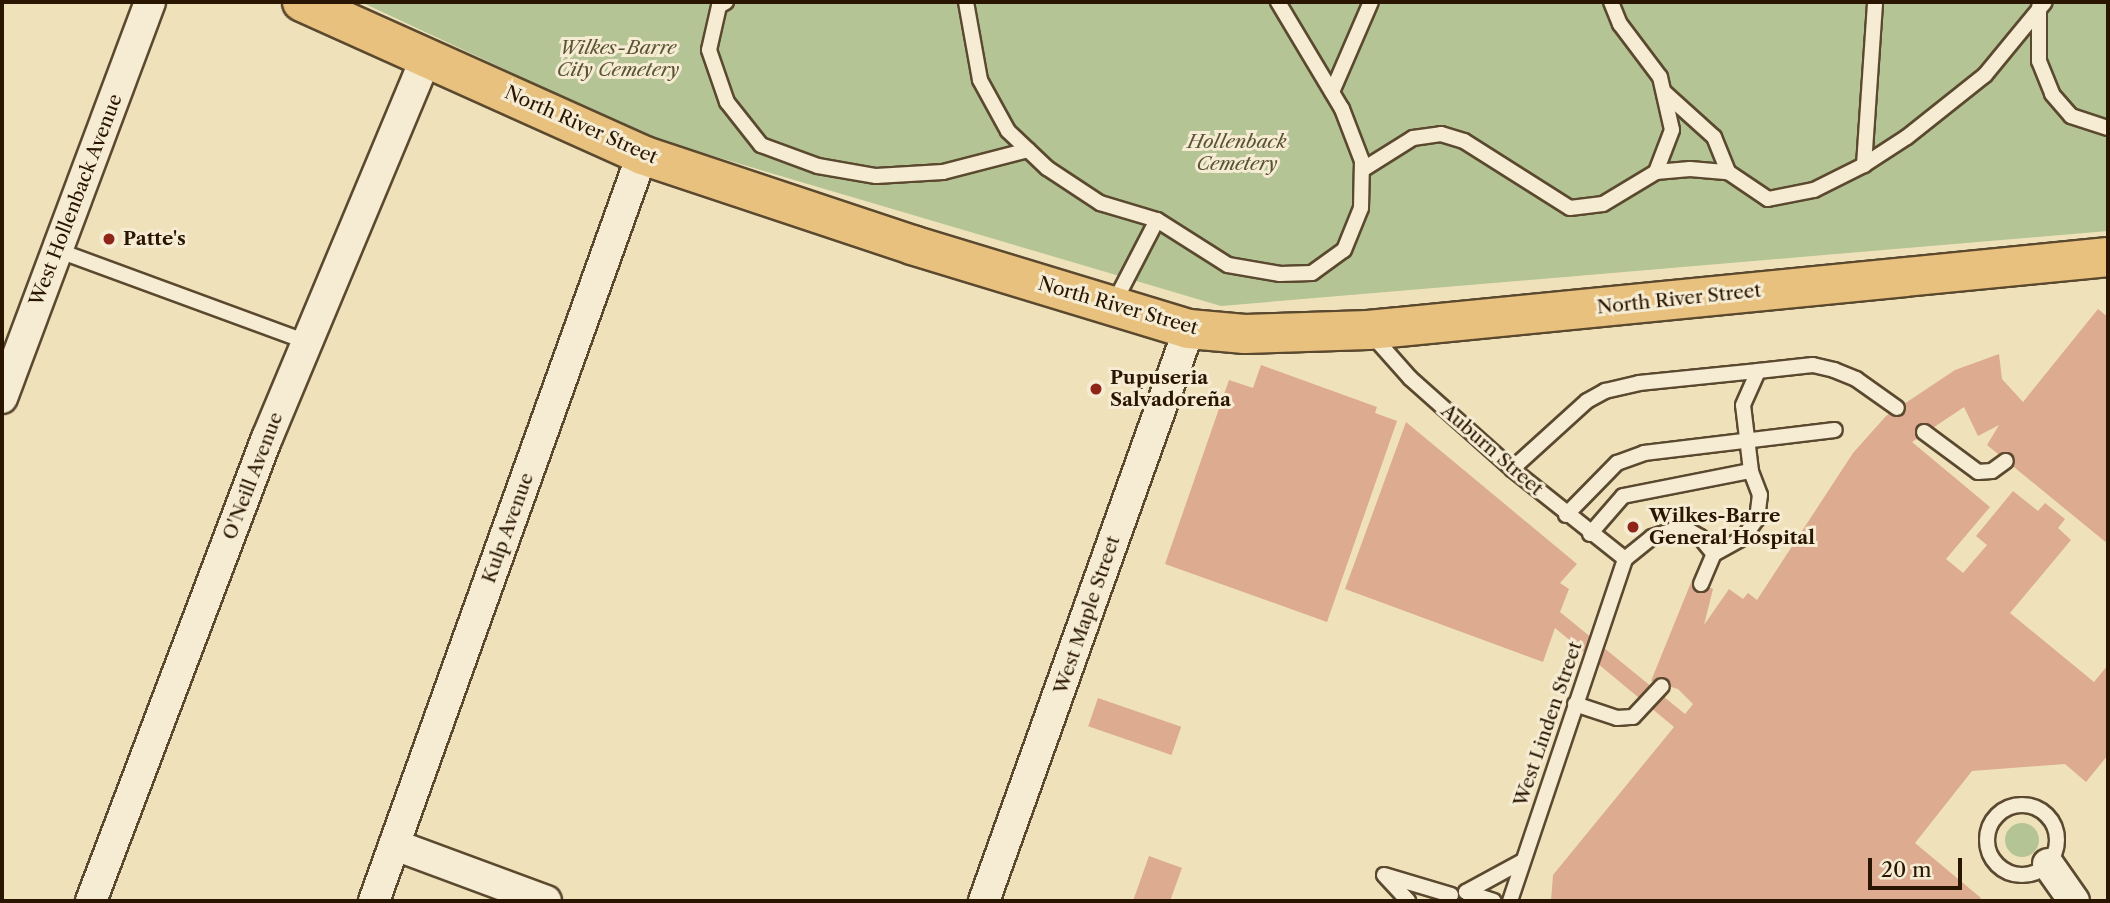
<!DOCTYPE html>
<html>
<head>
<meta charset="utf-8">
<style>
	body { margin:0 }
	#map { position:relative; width:2110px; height:903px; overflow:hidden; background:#efe2bb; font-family:"Libre Caslon Text",serif }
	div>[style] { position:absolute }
	.green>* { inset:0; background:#b4c494 }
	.round { border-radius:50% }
	.building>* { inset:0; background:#dcab90; transform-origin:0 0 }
	.roads { filter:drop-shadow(2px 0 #5b492f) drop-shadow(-2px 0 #5b492f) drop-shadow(0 2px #5b492f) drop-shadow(0 -2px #5b492f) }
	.lane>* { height:14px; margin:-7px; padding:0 7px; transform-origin:7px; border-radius:7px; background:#f5ecd3 }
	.lane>.ring { margin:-7px; padding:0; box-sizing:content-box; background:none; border:14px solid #f5ecd3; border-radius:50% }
	.street>* { height:30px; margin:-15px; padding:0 15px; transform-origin:15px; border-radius:15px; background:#f5ecd3 }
	.primary>* { height:38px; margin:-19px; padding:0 19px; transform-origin:19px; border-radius:19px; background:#e8c17e }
	.dots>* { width:19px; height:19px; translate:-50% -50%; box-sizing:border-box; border:4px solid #f5ecd3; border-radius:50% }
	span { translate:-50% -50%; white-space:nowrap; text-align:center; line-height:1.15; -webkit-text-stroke:6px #f5ecd3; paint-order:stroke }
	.park-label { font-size:19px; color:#5a5334; font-style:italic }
	.street-label { font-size:19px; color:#2a1600 }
	.poi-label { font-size:19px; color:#2a1600; font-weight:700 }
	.left { translate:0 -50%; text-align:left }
	.frame { position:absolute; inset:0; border:4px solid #2a1600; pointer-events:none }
	.scale { position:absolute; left:1868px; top:858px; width:94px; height:32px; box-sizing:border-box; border:4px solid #2a1600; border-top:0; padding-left:9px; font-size:21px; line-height:24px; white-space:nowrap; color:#2a1600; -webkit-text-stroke:5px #f5ecd3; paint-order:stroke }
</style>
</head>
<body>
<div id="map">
	<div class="green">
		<div style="clip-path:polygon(361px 2px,2108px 2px,2108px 231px,1221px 306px,649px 137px)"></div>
		<div class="round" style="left:2005px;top:823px;width:34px;height:34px"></div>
	</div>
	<div class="building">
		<div style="clip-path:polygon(2098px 309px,2108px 317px,2108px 544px,1987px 445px,1999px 425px,1978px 436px,1964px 407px,1912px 442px,1990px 507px,1946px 559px,1963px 573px,1987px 545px,1976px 536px,2013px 491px,2038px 511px,2045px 503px,2065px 519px,2058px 528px,2071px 540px,2010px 613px,2094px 682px,2108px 665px,2108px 755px,2086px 782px,2065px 764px,1972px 771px,1915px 843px,1981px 898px,1979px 901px,1551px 901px,1553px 875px,1674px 727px,1555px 628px,1543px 662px,1345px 589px,1406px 422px,1577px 564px,1560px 583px,1569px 589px,1560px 612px,1685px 714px,1693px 704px,1678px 689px,1651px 681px,1692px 580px,1713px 589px,1704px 625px,1729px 589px,1743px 599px,1748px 593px,1757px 600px,1853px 453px,1886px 416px,1955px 370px,1999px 354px,2002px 379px,2023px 402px)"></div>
		<div style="clip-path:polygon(1261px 365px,1377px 407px,1375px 413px,1397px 421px,1327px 622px,1165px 564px,1229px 380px,1253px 388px)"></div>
		<div style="left:1098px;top:698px;width:88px;height:30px;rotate:19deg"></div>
		<div style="clip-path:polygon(1149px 856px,1182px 868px,1170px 901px,1133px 901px)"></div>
	</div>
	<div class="roads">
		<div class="lane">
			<div style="left:726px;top:2px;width:8px;rotate:150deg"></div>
			<div style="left:719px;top:6px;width:45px;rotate:102.8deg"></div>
			<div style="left:709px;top:50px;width:55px;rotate:70.9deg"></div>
			<div style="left:727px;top:102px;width:55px;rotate:51.7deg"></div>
			<div style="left:761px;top:145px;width:61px;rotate:20.2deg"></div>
			<div style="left:818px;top:166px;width:59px;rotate:9.8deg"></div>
			<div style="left:876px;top:176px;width:67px;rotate:-3.4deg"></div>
			<div style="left:943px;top:172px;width:88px;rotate:-14.5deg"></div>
			<div style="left:966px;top:2px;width:79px;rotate:79.8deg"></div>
			<div style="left:980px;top:80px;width:58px;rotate:61.2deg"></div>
			<div style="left:1008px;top:131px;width:54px;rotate:43.5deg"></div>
			<div style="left:1047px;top:168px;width:64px;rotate:33.4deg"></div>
			<div style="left:1100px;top:203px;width:59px;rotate:16.6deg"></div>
			<div style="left:1157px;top:220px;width:96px;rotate:117.4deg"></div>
			<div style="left:1611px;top:2px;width:24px;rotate:68deg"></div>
			<div style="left:1620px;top:24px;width:66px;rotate:53deg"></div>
			<div style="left:1660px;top:77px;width:54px;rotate:77.2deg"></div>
			<div style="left:1672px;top:130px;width:45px;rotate:110.9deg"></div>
			<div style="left:2039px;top:7px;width:54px;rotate:90deg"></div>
			<div style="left:2039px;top:61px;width:35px;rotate:68deg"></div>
			<div style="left:2052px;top:94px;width:29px;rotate:49deg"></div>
			<div style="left:2071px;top:116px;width:39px;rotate:18deg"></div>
			<div style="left:1332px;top:92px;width:98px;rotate:-66.6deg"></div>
			<div style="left:1664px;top:92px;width:67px;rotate:42deg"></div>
			<div style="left:1714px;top:137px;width:38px;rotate:68deg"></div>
			<div style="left:1864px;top:165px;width:163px;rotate:-86.1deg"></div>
			<div style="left:1362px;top:170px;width:60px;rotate:-32.1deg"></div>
			<div style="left:1413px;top:138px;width:28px;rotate:-8deg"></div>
			<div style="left:1441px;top:134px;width:24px;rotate:17deg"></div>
			<div style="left:1464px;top:141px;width:125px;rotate:32.3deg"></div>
			<div style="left:1570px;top:208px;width:33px;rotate:-7deg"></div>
			<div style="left:1603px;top:204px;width:62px;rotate:-31.1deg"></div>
			<div style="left:1656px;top:172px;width:34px;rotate:-5deg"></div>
			<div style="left:1690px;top:169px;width:38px;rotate:5deg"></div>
			<div style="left:1728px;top:172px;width:48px;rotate:34deg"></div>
			<div style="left:1768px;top:199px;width:47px;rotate:-11.1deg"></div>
			<div style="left:1814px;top:190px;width:56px;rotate:-26.6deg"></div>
			<div style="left:1864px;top:165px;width:51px;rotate:-33.1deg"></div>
			<div style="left:1907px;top:137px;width:100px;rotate:-38.5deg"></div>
			<div style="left:1985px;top:75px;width:94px;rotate:-50.6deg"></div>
			<div style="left:1157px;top:220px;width:84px;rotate:32.4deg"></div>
			<div style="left:1228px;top:265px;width:53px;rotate:9.8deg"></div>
			<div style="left:1280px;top:274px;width:32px;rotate:-2deg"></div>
			<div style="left:1312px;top:273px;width:39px;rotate:-36deg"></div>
			<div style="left:1344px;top:250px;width:45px;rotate:-68deg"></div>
			<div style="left:1361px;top:208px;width:47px;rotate:-88.8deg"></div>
			<div style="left:1362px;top:161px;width:56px;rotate:-111deg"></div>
			<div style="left:1342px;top:109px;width:125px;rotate:-120.9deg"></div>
			<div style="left:57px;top:250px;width:266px;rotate:20.2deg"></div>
			<div style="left:1371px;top:334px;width:59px;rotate:48.4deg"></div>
			<div style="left:1410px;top:378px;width:137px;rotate:41.7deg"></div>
			<div style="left:1512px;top:469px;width:144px;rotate:38.5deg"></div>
			<div style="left:1924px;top:432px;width:67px;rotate:36.5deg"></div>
			<div style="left:1978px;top:472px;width:14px;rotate:-4deg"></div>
			<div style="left:1992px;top:471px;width:17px;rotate:-36deg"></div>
			<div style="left:1512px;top:469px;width:101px;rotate:-42.2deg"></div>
			<div style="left:1587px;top:401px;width:21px;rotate:-29deg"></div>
			<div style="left:1605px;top:391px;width:35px;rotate:-13deg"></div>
			<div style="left:1639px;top:383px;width:120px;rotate:-5.8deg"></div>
			<div style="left:1566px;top:515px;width:73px;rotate:-45.6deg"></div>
			<div style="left:1617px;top:463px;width:29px;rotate:-20deg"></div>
			<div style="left:1644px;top:453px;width:192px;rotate:-6.9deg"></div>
			<div style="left:1590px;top:534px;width:50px;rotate:-49deg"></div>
			<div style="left:1623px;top:496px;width:130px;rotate:-11.1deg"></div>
			<div style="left:1625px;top:559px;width:35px;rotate:-39deg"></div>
			<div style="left:1652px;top:537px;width:33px;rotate:-18deg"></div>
			<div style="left:1683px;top:527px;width:20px;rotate:30deg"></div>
			<div style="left:1700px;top:537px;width:22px;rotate:51deg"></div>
			<div style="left:1701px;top:584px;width:33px;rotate:-67deg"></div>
			<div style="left:1714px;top:554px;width:33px;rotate:-29deg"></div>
			<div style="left:1743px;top:538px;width:24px;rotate:-54deg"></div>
			<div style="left:1757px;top:519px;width:24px;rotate:-83deg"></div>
			<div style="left:1760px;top:495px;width:26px;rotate:-111deg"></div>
			<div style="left:1751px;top:471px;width:66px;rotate:-96.9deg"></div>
			<div style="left:1743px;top:405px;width:37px;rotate:-66deg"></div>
			<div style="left:1758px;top:371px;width:55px;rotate:-6.2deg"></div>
			<div style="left:1813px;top:365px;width:22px;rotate:13deg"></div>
			<div style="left:1834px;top:370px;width:24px;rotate:22deg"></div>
			<div style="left:1856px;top:379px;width:50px;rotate:35.3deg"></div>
			<div style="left:1575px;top:704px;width:44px;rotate:18.4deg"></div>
			<div style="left:1617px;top:718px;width:16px;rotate:-4deg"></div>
			<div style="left:1633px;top:717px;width:42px;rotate:-46.9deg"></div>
			<div class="ring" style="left:1987px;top:805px;width:56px;height:56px"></div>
			<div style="left:1384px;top:875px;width:70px;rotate:16.6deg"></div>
			<div style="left:1385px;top:876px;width:34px;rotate:47deg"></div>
			<div style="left:1466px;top:892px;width:63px;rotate:-28.6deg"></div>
			<div style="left:1466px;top:892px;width:29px;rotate:18deg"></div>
			<div style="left:1510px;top:901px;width:361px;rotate:-71.4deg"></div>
		</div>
		<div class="street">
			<div style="left:2px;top:398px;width:423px;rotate:-69.5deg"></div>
			<div style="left:395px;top:845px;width:161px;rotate:20.3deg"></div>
			<div style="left:2048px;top:864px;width:45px;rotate:54.9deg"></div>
			<div style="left:91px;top:901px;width:495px;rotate:-69.2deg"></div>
			<div style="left:267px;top:438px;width:414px;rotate:-67.3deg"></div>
			<div style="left:374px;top:901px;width:793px;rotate:-70.24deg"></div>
			<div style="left:984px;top:901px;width:608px;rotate:-70.28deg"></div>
		</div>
		<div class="primary">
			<div style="left:302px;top:2px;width:373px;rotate:24.2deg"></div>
			<div style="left:642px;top:155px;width:285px;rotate:18.4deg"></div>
			<div style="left:912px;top:245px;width:289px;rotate:16.9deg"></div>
			<div style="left:1189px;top:329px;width:56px;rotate:5.1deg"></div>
			<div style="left:1245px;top:334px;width:123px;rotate:-1.9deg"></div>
			<div style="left:1368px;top:330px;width:744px;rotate:-5.63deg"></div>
		</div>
	</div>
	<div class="dots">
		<div style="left:109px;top:239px;background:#8f2418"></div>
		<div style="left:1096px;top:389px;background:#8f2418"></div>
		<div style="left:1633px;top:527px;background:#8f2418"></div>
	</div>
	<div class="park-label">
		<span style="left:618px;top:59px">Wilkes-Barre<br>City Cemetery</span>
		<span style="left:1237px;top:153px">Hollenback<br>Cemetery</span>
	</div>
	<div class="street-label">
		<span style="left:581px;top:125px;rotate:24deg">North River Street</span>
		<span style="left:76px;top:200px;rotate:-69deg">West Hollenback Avenue</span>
		<span style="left:1679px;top:299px;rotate:-6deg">North River Street</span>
		<span style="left:1118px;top:306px;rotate:16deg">North River Street</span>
		<span style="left:1492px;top:450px;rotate:41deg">Auburn Street</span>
		<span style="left:253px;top:476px;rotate:-69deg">O'Neill Avenue</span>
		<span style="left:508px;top:528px;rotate:-70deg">Kulp Avenue</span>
		<span style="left:1087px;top:615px;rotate:-71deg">West Maple Street</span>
		<span style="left:1548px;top:724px;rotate:-71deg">West Linden Street</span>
	</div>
	<div class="poi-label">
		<span class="left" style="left:123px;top:239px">Patte's</span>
		<span class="left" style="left:1110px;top:389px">Pupuseria<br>Salvadoreña</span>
		<span class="left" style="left:1649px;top:527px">Wilkes-Barre<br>General Hospital</span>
	</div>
	<div class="frame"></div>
	<div class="scale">20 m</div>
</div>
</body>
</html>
